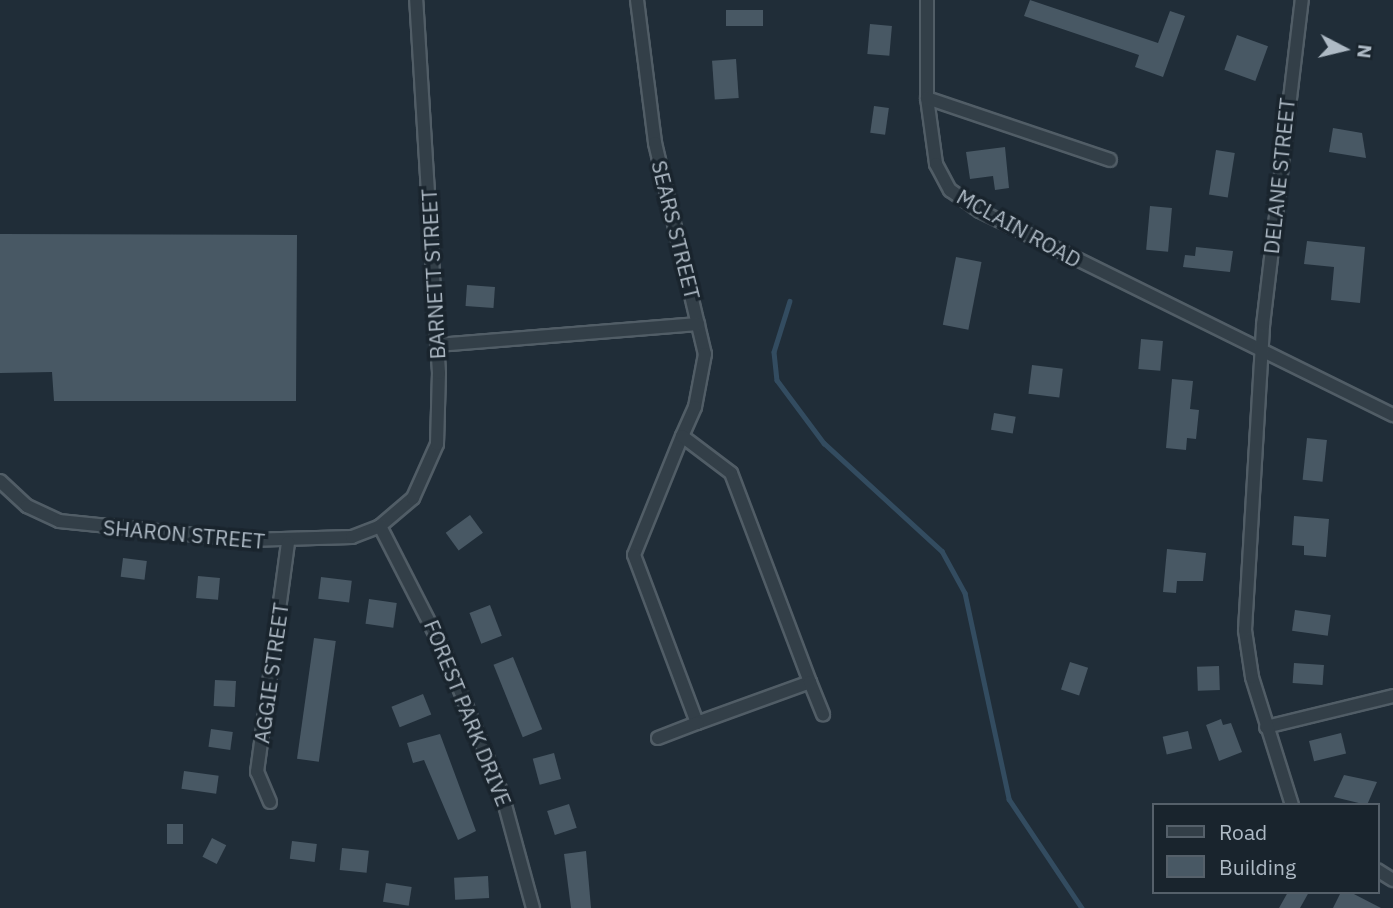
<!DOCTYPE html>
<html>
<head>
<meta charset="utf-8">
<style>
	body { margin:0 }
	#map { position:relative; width:1393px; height:908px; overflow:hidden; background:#202d38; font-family:"IBM Plex Sans",sans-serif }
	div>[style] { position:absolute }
	.stream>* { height:4.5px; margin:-2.25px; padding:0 2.25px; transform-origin:2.25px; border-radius:2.25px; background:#334c60 }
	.building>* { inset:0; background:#485864; transform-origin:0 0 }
	.roads { filter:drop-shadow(2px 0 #515d66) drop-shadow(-2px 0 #515d66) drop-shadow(0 2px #515d66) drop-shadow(0 -2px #515d66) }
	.street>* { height:12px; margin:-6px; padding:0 6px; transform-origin:6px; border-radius:6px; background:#333f48 }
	span { translate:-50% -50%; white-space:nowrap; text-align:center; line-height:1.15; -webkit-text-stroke:7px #19242d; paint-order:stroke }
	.street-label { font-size:21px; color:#aebac5 }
	.legend { position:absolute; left:1152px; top:803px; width:228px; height:91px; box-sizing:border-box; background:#19242d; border:2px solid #55606a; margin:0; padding:9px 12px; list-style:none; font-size:21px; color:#aebac5 }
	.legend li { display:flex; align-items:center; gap:14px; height:35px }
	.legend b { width:35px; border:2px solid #55606a }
	.north { position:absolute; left:1309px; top:14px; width:70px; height:70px; -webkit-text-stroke:5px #19242d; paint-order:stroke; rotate:97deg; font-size:19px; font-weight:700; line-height:28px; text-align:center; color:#aebac5 }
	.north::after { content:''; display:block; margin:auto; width:24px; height:32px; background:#aebac5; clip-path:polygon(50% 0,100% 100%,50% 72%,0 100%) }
</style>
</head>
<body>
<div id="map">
	<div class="stream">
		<div style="left:790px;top:301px;width:53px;rotate:107.4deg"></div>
		<div style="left:774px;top:352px;width:28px;rotate:84deg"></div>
		<div style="left:777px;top:380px;width:79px;rotate:53.3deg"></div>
		<div style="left:824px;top:443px;width:160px;rotate:42.5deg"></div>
		<div style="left:942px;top:551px;width:48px;rotate:61.3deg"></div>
		<div style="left:965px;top:593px;width:211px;rotate:77.9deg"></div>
		<div style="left:1009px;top:799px;width:131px;rotate:56.2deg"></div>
	</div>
	<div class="building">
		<div style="clip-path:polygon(1030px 0,1158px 43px,1170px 11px,1185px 16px,1163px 77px,1135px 67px,1139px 55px,1024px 16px)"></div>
		<div style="left:726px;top:10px;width:37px;height:16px"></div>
		<div style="left:870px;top:24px;width:22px;height:30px;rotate:5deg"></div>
		<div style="left:1237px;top:35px;width:33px;height:37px;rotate:20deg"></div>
		<div style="left:736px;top:59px;width:39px;height:24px;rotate:86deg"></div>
		<div style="left:874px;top:106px;width:15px;height:27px;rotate:8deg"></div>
		<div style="clip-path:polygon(1333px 128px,1362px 133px,1366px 158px,1329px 152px)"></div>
		<div style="clip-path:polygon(1005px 147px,1009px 188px,995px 190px,993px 176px,970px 179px,966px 152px)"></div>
		<div style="left:1216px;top:150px;width:19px;height:45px;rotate:9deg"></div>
		<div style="left:1150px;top:206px;width:22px;height:44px;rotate:5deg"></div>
		<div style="clip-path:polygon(0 234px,297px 235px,296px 401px,54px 401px,52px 372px,0 373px)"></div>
		<div style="clip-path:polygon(1307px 241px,1365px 247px,1360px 303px,1331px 300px,1334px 267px,1304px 264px)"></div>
		<div style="clip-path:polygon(1196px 247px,1233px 251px,1230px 272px,1183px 267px,1185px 255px,1195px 256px)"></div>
		<div style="left:956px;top:257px;width:26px;height:69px;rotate:11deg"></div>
		<div style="left:467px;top:285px;width:28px;height:21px;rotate:4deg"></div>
		<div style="left:1141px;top:339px;width:22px;height:30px;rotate:5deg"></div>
		<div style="left:1032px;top:365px;width:31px;height:29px;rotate:7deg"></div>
		<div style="clip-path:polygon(1172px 379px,1193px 381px,1190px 409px,1199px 410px,1196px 439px,1187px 438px,1186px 450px,1166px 448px)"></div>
		<div style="left:994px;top:413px;width:22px;height:17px;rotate:10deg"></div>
		<div style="left:1307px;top:438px;width:20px;height:42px;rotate:6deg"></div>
		<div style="left:470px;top:515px;width:22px;height:30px;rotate:54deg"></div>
		<div style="clip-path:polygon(1294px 516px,1329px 519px,1326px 557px,1304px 555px,1304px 546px,1292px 545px)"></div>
		<div style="clip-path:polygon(1167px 549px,1206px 553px,1203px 581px,1177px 581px,1176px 593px,1163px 592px)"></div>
		<div style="left:123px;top:558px;width:24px;height:19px;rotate:7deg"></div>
		<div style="left:198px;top:576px;width:22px;height:22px;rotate:5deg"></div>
		<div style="left:321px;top:577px;width:31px;height:22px;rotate:7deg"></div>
		<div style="left:369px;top:599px;width:28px;height:25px;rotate:8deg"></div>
		<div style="left:490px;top:605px;width:33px;height:22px;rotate:69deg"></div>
		<div style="left:1295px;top:610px;width:36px;height:21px;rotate:8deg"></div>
		<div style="left:314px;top:638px;width:22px;height:122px;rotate:8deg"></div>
		<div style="left:513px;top:657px;width:78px;height:21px;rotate:68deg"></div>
		<div style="left:1070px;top:662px;width:19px;height:29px;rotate:18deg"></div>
		<div style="left:1294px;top:663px;width:30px;height:20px;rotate:4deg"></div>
		<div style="left:1219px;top:666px;width:24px;height:22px;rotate:88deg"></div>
		<div style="left:215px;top:680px;width:21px;height:26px;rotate:3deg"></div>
		<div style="left:423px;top:694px;width:22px;height:34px;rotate:68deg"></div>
		<div style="clip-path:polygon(1221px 719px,1223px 725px,1231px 723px,1242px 752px,1219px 761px,1206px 725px)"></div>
		<div style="left:211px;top:729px;width:22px;height:18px;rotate:8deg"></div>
		<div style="left:1188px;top:731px;width:18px;height:26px;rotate:77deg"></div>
		<div style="left:1341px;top:733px;width:21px;height:33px;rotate:76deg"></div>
		<div style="clip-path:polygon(440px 734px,476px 831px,458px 840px,424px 760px,413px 763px,407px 743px)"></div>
		<div style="left:554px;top:753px;width:27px;height:22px;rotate:75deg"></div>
		<div style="left:184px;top:771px;width:35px;height:18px;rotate:8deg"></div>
		<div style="clip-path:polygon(1344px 775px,1377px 782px,1367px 805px,1334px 797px)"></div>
		<div style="left:569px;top:804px;width:25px;height:23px;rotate:72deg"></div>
		<div style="left:167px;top:824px;width:16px;height:20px"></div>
		<div style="left:212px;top:838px;width:16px;height:21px;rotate:27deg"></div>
		<div style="left:292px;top:841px;width:25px;height:18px;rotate:7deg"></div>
		<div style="left:342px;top:848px;width:27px;height:22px;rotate:6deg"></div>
		<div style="clip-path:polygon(586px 851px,591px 908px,571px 908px,564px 854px)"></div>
		<div style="left:488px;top:876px;width:22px;height:34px;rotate:87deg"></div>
		<div style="left:386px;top:883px;width:26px;height:19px;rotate:9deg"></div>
		<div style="clip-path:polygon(1288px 892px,1309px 892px,1300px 908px,1279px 908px)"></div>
		<div style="clip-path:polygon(1341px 892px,1350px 892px,1381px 908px,1333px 908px)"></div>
	</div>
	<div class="roads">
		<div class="street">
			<div style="left:637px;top:0;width:144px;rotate:82.8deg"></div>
			<div style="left:655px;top:143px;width:217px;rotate:76.7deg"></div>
			<div style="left:705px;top:354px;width:54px;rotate:100.7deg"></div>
			<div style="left:695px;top:407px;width:32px;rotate:114deg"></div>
			<div style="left:682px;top:436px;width:128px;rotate:112deg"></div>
			<div style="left:634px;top:555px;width:179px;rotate:69.4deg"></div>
			<div style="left:697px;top:723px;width:120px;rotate:-19.9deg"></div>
			<div style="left:810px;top:682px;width:223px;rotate:-110.7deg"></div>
			<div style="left:731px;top:473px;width:61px;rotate:-142.9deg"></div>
			<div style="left:927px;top:0;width:98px;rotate:90deg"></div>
			<div style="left:927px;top:98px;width:67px;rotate:82.2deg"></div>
			<div style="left:936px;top:164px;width:30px;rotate:62deg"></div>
			<div style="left:950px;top:190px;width:37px;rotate:35deg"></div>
			<div style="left:980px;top:211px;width:461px;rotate:26.3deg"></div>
			<div style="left:927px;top:98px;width:193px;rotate:18.7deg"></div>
			<div style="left:437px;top:345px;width:262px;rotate:-4.6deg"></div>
			<div style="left:0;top:481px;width:37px;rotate:43deg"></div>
			<div style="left:27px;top:506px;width:35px;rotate:25deg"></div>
			<div style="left:59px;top:521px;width:188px;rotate:5.8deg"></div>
			<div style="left:246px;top:540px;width:106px;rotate:-1.6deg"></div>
			<div style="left:352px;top:537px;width:30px;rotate:-21deg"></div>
			<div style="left:380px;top:526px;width:43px;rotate:-40.3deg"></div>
			<div style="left:413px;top:498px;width:59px;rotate:-66deg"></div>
			<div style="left:437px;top:444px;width:71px;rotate:-88.4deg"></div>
			<div style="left:439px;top:373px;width:374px;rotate:-93.5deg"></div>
			<div style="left:380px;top:526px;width:143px;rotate:62.9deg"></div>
			<div style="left:445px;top:653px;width:152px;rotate:68deg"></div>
			<div style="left:502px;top:794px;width:118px;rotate:74.8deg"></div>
			<div style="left:810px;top:682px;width:35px;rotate:68deg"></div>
			<div style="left:1266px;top:727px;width:131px;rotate:-13.7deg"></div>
			<div style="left:658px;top:738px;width:42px;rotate:-21deg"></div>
			<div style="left:270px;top:802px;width:33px;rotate:-113deg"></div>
			<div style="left:257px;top:772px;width:232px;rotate:-82.3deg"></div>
			<div style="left:1292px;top:805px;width:134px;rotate:-107.4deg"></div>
			<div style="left:1252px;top:677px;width:48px;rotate:-98.5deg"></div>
			<div style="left:1245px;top:630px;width:306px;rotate:-86.6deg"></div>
			<div style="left:1263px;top:325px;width:327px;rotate:-83.2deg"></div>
			<div style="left:1377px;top:870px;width:19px;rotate:32deg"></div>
		</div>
	</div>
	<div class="street-label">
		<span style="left:1279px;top:176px;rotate:-84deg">DELANE STREET</span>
		<span style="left:1019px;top:228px;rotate:29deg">MCLAIN ROAD</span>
		<span style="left:676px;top:230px;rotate:76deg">SEARS STREET</span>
		<span style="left:433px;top:274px;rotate:-93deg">BARNETT STREET</span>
		<span style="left:184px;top:534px;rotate:5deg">SHARON STREET</span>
		<span style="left:271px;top:673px;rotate:-82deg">AGGIE STREET</span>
		<span style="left:468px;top:713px;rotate:68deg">FOREST PARK DRIVE</span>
	</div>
	<ul class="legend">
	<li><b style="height:9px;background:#333f48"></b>Road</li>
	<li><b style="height:19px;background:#485864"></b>Building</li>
	</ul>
	<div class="north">N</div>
</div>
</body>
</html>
